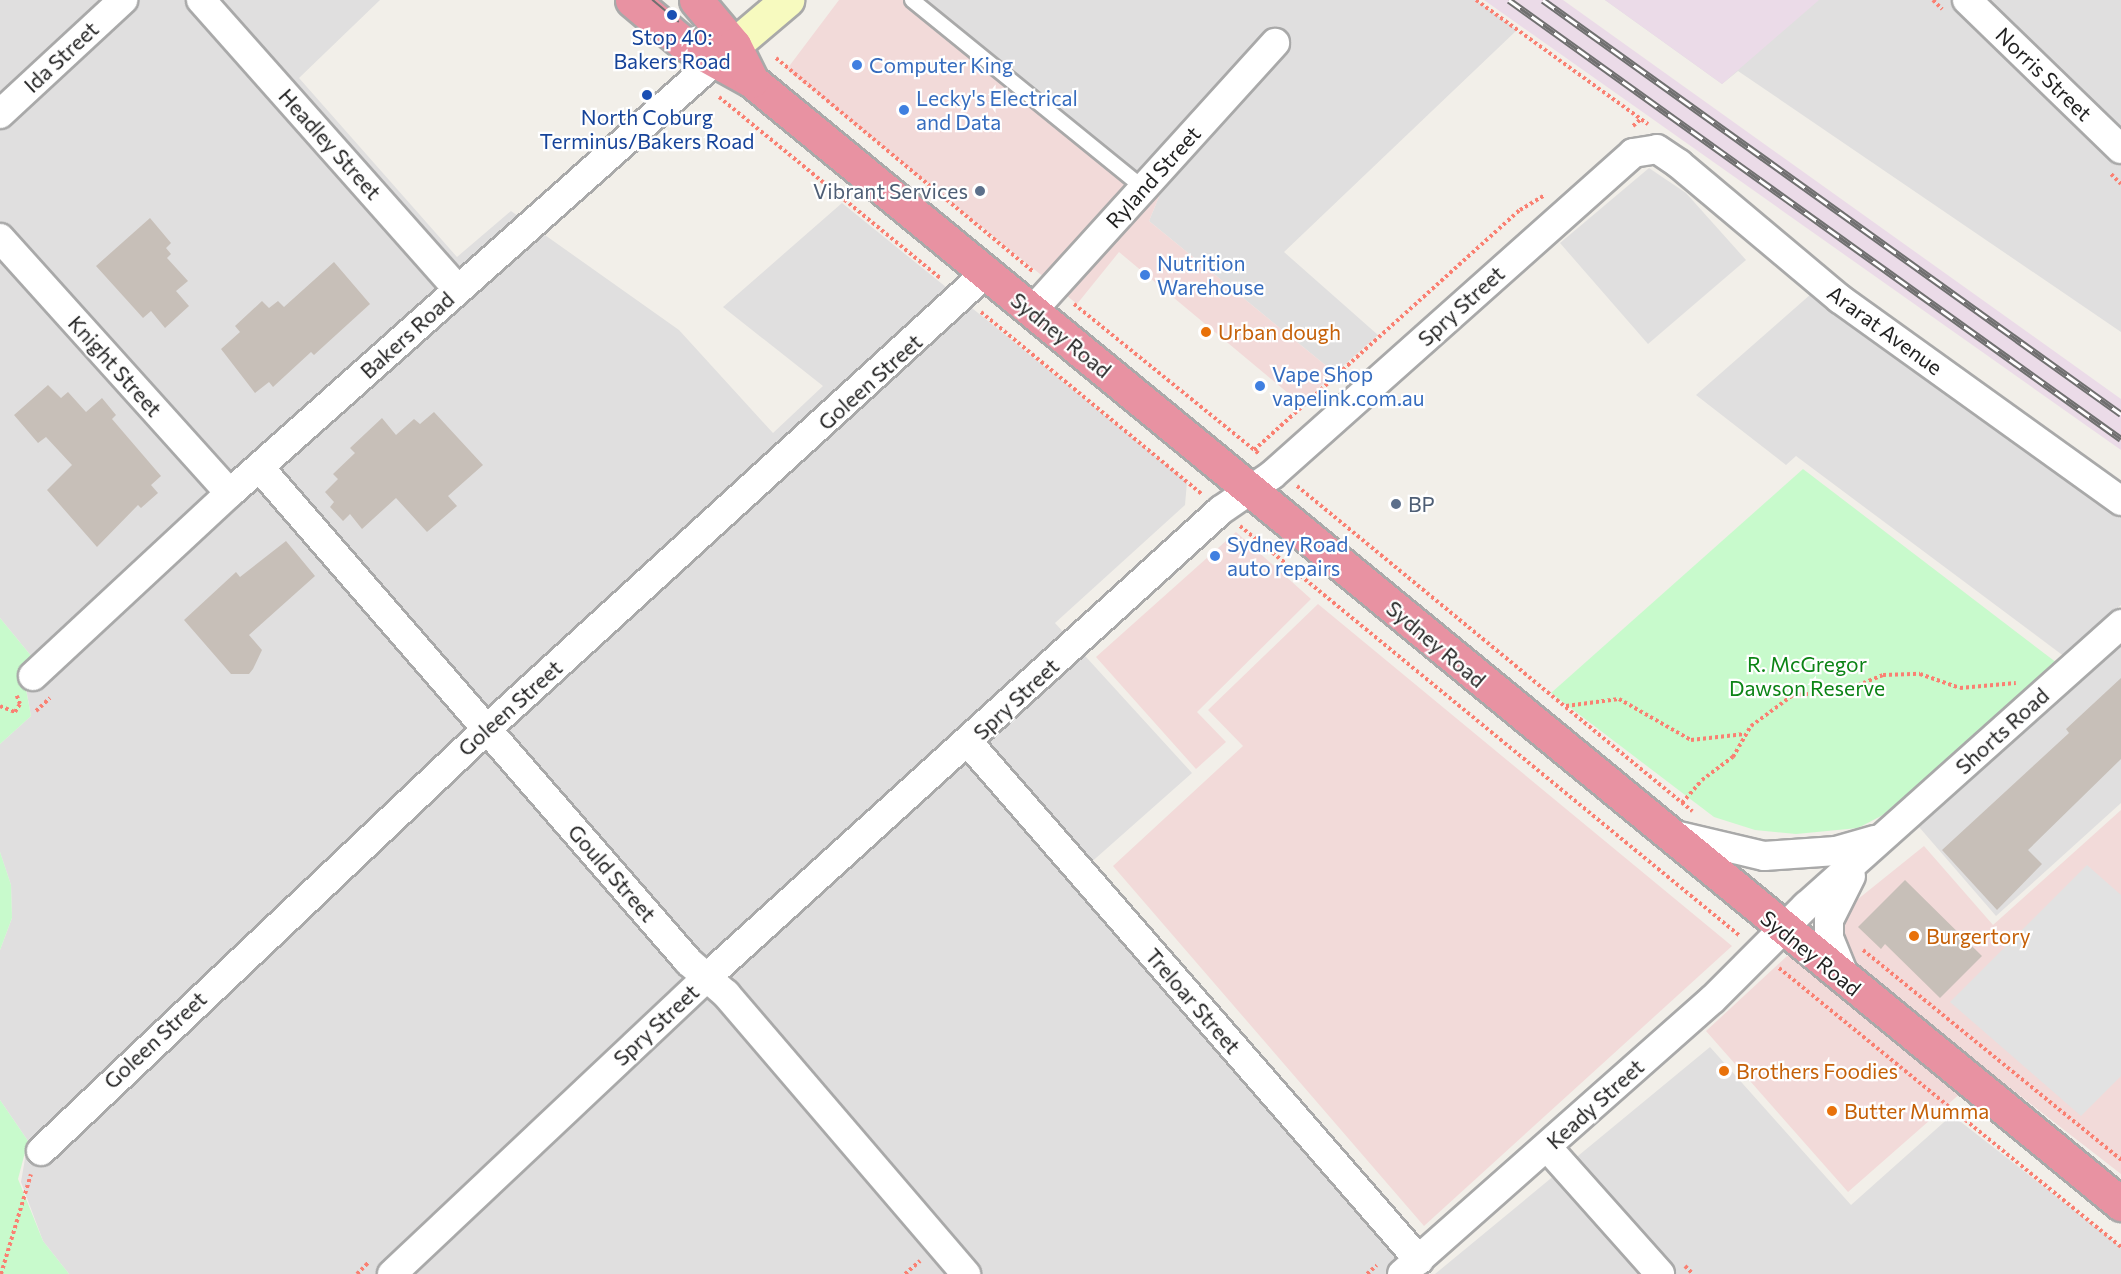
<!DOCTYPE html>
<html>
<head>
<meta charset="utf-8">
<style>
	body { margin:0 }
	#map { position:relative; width:2121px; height:1274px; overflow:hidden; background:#f2efe9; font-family:Commissioner,sans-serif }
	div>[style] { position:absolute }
	.residential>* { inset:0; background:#e0dfdf }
	.commercial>* { inset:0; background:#f2dad9 }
	.industrial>* { inset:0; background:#ebdbe8 }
	.park>* { inset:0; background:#c8facc }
	.parking>* { inset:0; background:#e2e2e2 }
	.building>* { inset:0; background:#c7bfb8 }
	.path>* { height:4px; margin-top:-2px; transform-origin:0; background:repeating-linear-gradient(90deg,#fa8072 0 3px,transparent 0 6px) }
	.roads { filter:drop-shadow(2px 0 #a9a9a9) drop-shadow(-2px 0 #a9a9a9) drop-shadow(0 2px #a9a9a9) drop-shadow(0 -2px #a9a9a9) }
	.lane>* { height:14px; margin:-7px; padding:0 7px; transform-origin:7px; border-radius:7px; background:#fff }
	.street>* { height:28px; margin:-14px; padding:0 14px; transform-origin:14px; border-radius:14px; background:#fff }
	.secondary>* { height:33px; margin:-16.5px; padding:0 16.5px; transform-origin:16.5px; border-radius:16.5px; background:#f7fabf }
	.highway>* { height:33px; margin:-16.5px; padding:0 16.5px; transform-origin:16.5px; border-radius:16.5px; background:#e892a2 }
	.tram>* { height:1.5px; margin:-0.75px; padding:0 0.75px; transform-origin:0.75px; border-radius:0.75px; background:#707070 }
	.rail>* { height:7px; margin-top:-3.5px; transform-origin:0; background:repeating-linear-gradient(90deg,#fff 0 14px,#707070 0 28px); box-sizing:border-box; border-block:2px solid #707070 }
	.dots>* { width:16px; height:16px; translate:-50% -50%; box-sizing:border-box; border:3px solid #fff; border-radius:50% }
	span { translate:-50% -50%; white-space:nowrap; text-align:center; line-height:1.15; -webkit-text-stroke:4.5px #fff; paint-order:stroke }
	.transit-label { font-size:21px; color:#164399 }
	.street-label { font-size:21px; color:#222 }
	.shop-label { font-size:21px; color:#366cbe }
	.left { translate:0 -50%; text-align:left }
	.service-label { font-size:21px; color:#4e5e75 }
	.right { translate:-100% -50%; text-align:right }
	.food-label { font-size:21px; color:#c56008 }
	.park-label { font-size:21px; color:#0c8416 }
</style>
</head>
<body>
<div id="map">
	<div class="residential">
		<div style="clip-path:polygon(0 0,380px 0,299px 78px,457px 257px,511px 211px,679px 330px,773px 433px,823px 386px,723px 307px,842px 203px,1187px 482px,1185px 505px,1055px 623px,1192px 773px,1070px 881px,1403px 1260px,1388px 1274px,69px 1274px,43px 1241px,21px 1182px,28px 1141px,0 1100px,0 950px,12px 918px,11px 885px,0 852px,0 744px,31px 716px,22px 667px,32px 657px,0 618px)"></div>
		<div style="clip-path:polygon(914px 0,1476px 0,1517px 30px,1284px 252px,1378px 335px,1335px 373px,1149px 221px,1160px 194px)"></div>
		<div style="clip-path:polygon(1605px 0,2121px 0,2121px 332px,1738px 71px,1722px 84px)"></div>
		<div style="clip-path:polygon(1649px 168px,1686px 193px,1746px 260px,1648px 344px,1560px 243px)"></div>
		<div style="clip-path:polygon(1811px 294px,2121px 517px,2121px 605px,2065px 657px,1796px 456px,1786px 465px,1696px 395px)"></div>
		<div style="clip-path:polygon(2121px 641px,2121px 803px,1996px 916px,1913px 820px)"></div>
		<div style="clip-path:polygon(1710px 1047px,1851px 1205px,1952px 1115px,2121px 1247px,2121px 1274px,1435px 1274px)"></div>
	</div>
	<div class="commercial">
		<div style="clip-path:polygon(839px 0,914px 0,1160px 194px,1149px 221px,1335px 373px,1301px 404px,1119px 252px,1077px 304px,787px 69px)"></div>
		<div style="clip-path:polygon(1236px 532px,1311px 599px,1197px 712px,1226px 742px,1196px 769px,1096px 657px)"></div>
		<div style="clip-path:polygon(1318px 604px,1732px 946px,1424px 1226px,1113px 866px,1243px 746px,1208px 710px)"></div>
		<div style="clip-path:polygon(2121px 810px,2121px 1174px,1987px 1070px,1848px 1192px,1706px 1031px,1786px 957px,1924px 846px,1993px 925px)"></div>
	</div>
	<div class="industrial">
		<div style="clip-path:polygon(1484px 0,1563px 0,2121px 399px,2121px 450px)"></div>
		<div style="clip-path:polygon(1605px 0,1819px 0,1722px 84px)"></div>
	</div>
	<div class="park">
		<div style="clip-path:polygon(1803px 469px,2057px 663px,1883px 815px,1858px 828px,1796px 834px,1755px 830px,1714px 817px,1551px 693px)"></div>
		<div style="clip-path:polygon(0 618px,32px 657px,22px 668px,31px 716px,0 744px)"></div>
		<div style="clip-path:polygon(0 852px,11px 885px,12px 918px,0 950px)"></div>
		<div style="clip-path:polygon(0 1100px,28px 1141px,18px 1179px,43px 1241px,69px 1274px,0 1274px)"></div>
	</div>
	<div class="parking">
		<div style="clip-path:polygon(2087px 865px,2121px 895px,2121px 1076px,2081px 1116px,1950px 1002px)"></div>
	</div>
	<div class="building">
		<div style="clip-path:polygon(150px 218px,171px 243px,166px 248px,171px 254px,167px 258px,188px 281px,176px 291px,189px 306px,165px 328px,151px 311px,143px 318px,96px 266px)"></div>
		<div style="clip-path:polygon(334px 262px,370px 304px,314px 355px,311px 352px,273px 387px,269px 382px,255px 393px,221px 349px,240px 332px,235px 326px,262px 301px,269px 308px,278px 301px,284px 307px)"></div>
		<div style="clip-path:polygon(48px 385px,61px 398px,68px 392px,86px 412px,102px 398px,116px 415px,112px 419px,161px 476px,151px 485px,158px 493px,141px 508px,138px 505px,97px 547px,47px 490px,72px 465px,46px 437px,38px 443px,14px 415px)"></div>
		<div style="clip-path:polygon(434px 412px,483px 465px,448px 496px,457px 506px,427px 532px,396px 498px,362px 529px,350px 514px,343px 521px,330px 507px,334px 502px,325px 492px,338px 479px,333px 474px,355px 453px,350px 448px,382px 418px,396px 435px,414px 419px,420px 424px)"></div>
		<div style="clip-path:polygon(286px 541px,315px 576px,249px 635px,262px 650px,253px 669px,249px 674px,231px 674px,184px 620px,236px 572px,240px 577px)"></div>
		<div style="clip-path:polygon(2121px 678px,2121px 759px,2028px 850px,2042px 864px,1997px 910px,1942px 850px,2069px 733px,2066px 729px)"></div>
		<div style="clip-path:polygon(1905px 880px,1982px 956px,1940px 998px,1885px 944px,1881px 949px,1858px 927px)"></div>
	</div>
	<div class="path">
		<div style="left:1476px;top:0;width:212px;rotate:35.8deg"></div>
		<div style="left:1933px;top:0;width:13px;rotate:45deg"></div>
		<div style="left:776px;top:58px;width:334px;rotate:39.7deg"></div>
		<div style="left:719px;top:97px;width:287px;rotate:39.3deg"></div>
		<div style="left:1633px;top:126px;width:11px;rotate:-41deg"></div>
		<div style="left:2111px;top:174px;width:14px;rotate:45deg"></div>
		<div style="left:1074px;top:304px;width:238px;rotate:39deg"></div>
		<div style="left:981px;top:312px;width:286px;rotate:39.5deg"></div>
		<div style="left:1254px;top:450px;width:358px;rotate:-42.1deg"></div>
		<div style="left:1520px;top:210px;width:29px;rotate:-31deg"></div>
		<div style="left:1297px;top:486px;width:512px;rotate:39.45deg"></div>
		<div style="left:1240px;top:526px;width:647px;rotate:39.35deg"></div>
		<div style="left:0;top:706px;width:16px;rotate:22deg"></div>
		<div style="left:15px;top:712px;width:9px;rotate:-58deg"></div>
		<div style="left:20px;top:704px;width:9px;rotate:-111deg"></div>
		<div style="left:1566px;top:706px;width:53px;rotate:-7.5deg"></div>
		<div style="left:1619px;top:699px;width:83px;rotate:29.7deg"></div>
		<div style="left:1691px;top:740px;width:54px;rotate:-6.3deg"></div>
		<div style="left:36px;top:711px;width:19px;rotate:-43deg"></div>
		<div style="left:1682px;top:803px;width:30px;rotate:-49deg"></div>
		<div style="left:1702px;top:780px;width:39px;rotate:-37deg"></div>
		<div style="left:1733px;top:757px;width:36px;rotate:-60deg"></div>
		<div style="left:1751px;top:726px;width:52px;rotate:-36.4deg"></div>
		<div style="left:1793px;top:695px;width:48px;rotate:-3.6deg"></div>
		<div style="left:1841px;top:692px;width:45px;rotate:-22deg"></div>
		<div style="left:1883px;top:675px;width:37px;rotate:-2deg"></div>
		<div style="left:1920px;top:674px;width:42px;rotate:19.3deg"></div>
		<div style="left:1960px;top:688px;width:56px;rotate:-5.1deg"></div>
		<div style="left:1863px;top:950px;width:333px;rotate:39.1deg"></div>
		<div style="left:1779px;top:968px;width:441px;rotate:39.2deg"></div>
		<div style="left:1685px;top:1266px;width:11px;rotate:45deg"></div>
		<div style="left:1px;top:1274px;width:104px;rotate:-73.3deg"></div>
		<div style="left:357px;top:1274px;width:16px;rotate:-45deg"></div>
		<div style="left:905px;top:1274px;width:20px;rotate:-41deg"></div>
		<div style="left:1367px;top:1274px;width:13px;rotate:-42deg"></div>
	</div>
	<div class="roads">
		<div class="lane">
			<div style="left:912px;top:0;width:298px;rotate:39.1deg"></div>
		</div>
		<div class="street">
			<div style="left:201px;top:0;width:387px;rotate:48.4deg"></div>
			<div style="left:1967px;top:0;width:214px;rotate:44.1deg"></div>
			<div style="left:0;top:114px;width:168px;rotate:-42.8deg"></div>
			<div style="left:0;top:238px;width:343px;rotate:48deg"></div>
			<div style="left:1032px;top:311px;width:362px;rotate:-47.8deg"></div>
			<div style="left:260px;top:468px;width:654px;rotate:49.03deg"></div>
			<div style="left:689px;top:962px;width:49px;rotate:40.9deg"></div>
			<div style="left:726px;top:994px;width:369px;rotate:49.4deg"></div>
			<div style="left:33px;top:676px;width:269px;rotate:-42.9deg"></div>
			<div style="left:230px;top:493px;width:649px;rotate:-41.69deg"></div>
			<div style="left:968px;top:742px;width:687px;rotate:48.96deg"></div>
			<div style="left:1671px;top:834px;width:96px;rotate:13.3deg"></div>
			<div style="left:1764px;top:856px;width:72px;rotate:-4deg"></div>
			<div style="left:1836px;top:851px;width:41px;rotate:-15.8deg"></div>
			<div style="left:1847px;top:982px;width:48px;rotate:-112.2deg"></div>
			<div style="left:1829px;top:938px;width:18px;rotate:-90deg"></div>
			<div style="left:1829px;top:920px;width:49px;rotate:-63.4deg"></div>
			<div style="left:1547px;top:1147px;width:170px;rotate:48.3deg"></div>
			<div style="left:41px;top:1151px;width:615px;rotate:-43.42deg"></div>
			<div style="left:488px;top:728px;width:675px;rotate:-42.42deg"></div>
			<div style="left:392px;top:1274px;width:432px;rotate:-43.3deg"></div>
			<div style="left:706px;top:978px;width:696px;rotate:-42.26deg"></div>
			<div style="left:1221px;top:510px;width:62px;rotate:-34.5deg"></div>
			<div style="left:1272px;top:475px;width:484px;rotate:-41.7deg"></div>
			<div style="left:1633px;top:153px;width:24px;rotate:-9deg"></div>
			<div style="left:1657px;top:149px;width:27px;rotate:34deg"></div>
			<div style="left:1679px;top:164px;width:210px;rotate:40deg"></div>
			<div style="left:1840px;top:299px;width:346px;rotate:35.7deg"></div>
			<div style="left:1402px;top:1274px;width:415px;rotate:-41.5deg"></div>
			<div style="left:1713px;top:999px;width:132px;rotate:-45deg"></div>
			<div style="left:1806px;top:906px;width:423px;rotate:-41.8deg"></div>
		</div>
		<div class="secondary">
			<div style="left:734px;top:45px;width:70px;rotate:-40.3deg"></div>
		</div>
		<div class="highway">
			<div style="left:632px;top:0;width:65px;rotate:40deg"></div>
			<div style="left:682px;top:42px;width:80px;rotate:29.1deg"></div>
			<div style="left:752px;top:81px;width:1771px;rotate:39.36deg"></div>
			<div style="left:696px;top:0;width:59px;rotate:49.8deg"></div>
			<div style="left:734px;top:45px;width:40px;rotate:63.4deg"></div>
		</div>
	</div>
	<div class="tram">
		<div style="left:653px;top:0;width:33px;rotate:40deg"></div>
	</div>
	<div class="rail">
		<div style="left:1509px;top:0;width:753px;rotate:35.65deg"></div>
		<div style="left:1543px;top:0;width:711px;rotate:35.61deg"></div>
	</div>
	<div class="dots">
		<div style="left:672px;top:15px;background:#1a4fb4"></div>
		<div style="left:857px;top:65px;background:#3f7fe0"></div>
		<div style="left:647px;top:95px;background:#1a4fb4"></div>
		<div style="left:904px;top:110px;background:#3f7fe0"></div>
		<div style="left:980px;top:191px;background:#5c6f8a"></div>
		<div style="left:1145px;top:275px;background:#3f7fe0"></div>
		<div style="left:1206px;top:332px;background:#e8710a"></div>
		<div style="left:1260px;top:386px;background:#3f7fe0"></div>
		<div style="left:1396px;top:504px;background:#5c6f8a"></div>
		<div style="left:1215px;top:556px;background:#3f7fe0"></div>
		<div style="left:1914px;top:936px;background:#e8710a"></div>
		<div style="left:1724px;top:1071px;background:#e8710a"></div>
		<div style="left:1832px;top:1111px;background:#e8710a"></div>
	</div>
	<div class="transit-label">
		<span style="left:672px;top:49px">Stop 40:<br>Bakers Road</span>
		<span style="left:647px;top:129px">North Coburg<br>Terminus/Bakers Road</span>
	</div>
	<div class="street-label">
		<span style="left:61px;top:57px;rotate:-43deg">Ida Street</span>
		<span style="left:2044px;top:74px;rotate:44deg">Norris Street</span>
		<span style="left:330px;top:144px;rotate:48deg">Headley Street</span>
		<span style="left:1153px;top:177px;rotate:-48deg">Ryland Street</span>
		<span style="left:1461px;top:306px;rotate:-42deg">Spry Street</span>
		<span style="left:1885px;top:330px;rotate:36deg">Ararat Avenue</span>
		<span style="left:407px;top:335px;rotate:-42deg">Bakers Road</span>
		<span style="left:1061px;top:335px;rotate:39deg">Sydney Road</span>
		<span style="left:115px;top:366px;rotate:48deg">Knight Street</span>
		<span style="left:870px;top:382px;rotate:-42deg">Goleen Street</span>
		<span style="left:1436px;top:644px;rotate:40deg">Sydney Road</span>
		<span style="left:1016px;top:699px;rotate:-43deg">Spry Street</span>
		<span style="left:510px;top:708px;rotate:-42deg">Goleen Street</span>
		<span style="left:2002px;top:731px;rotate:-42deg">Shorts Road</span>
		<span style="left:612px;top:873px;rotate:49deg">Gould Street</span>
		<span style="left:1811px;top:953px;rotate:39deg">Sydney Road</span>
		<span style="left:1193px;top:1001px;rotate:49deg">Treloar Street</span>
		<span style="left:656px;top:1025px;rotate:-43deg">Spry Street</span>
		<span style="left:155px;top:1040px;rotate:-43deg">Goleen Street</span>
		<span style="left:1595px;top:1104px;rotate:-42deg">Keady Street</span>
	</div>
	<div class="shop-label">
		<span class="left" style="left:869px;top:65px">Computer King</span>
		<span class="left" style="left:916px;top:110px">Lecky's Electrical<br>and Data</span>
		<span class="left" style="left:1157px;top:275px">Nutrition<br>Warehouse</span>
		<span class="left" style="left:1272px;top:386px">Vape Shop<br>vapelink.com.au</span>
		<span class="left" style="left:1227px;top:556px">Sydney Road<br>auto repairs</span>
	</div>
	<div class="service-label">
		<span class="right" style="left:968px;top:191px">Vibrant Services</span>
		<span class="left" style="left:1408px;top:504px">BP</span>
	</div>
	<div class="food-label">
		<span class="left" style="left:1218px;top:332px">Urban dough</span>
		<span class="left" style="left:1926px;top:936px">Burgertory</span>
		<span class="left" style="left:1736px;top:1071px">Brothers Foodies</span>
		<span class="left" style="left:1844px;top:1111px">Butter Mumma</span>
	</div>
	<div class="park-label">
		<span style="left:1807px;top:676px">R. McGregor<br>Dawson Reserve</span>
	</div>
</div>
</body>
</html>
